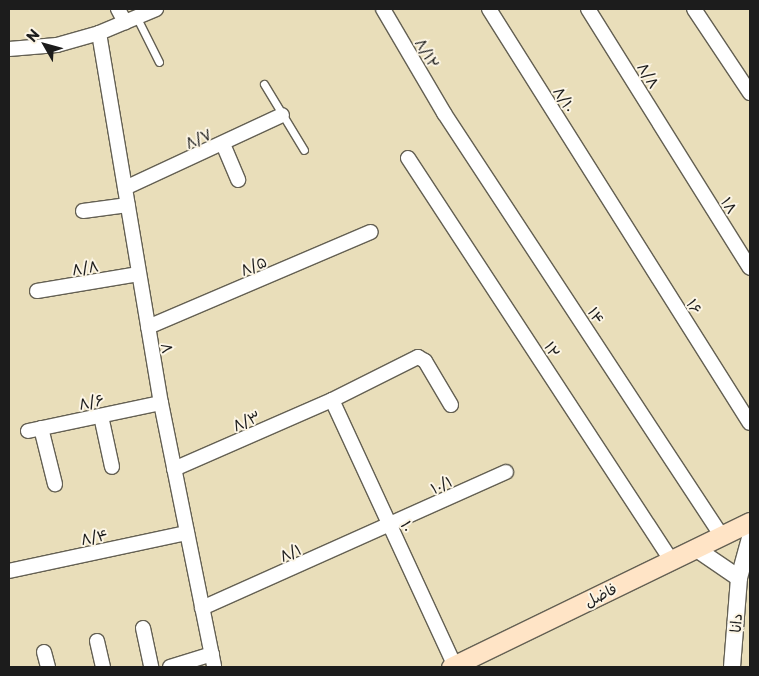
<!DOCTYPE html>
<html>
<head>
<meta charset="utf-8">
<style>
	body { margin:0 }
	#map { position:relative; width:759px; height:676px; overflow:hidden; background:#e9deba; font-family:"Playpen Sans","Playpen Sans Arabic",sans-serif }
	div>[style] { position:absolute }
	.roads { filter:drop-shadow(1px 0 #646053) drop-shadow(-1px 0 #646053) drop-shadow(0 1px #646053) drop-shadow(0 -1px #646053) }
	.service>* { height:7px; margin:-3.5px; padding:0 3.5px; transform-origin:3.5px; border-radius:3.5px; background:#fff }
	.minor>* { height:14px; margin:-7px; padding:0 7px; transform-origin:7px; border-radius:7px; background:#fff }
	.tertiary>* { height:16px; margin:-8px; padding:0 8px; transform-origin:8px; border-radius:8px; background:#fff }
	.secondary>* { height:19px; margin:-9.5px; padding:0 9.5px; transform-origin:9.5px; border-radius:9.5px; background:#ffe4c6 }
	span { translate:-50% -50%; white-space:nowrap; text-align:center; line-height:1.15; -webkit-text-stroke:4px #fcf5e5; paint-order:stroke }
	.street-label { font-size:15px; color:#1c1c1c }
	.frame { position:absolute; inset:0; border:10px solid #1c1c1c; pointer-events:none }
	.north { position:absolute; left:20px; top:20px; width:50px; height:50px; -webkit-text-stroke:4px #fcf5e5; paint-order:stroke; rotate:308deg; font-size:14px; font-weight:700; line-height:20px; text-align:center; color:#1c1c1c }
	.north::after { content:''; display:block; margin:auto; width:18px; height:22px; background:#1c1c1c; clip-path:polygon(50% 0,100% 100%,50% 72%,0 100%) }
</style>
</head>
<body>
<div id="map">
	<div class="roads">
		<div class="service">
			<div style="left:137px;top:18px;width:49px;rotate:63.4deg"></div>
			<div style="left:264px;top:84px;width:77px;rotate:58.8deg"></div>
		</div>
		<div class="minor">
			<div style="left:118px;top:9px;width:15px;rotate:62deg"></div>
			<div style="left:383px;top:9px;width:121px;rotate:59.6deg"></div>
			<div style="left:444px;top:113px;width:505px;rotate:56.72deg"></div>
			<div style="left:489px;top:9px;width:489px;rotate:57.8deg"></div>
			<div style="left:588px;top:9px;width:305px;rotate:58deg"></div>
			<div style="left:694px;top:9px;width:101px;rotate:56.3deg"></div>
			<div style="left:99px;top:33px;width:375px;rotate:80.5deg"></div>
			<div style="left:161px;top:403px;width:269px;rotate:78.6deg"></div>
			<div style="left:9px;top:49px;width:48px;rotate:-4.8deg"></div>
			<div style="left:57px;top:45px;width:44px;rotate:-15.9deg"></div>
			<div style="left:99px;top:33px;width:62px;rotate:-22.8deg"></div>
			<div style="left:223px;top:144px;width:39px;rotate:67deg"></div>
			<div style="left:408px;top:158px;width:479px;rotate:56.8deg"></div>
			<div style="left:125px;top:188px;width:173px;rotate:-24.9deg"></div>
			<div style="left:83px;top:211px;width:45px;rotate:-7.6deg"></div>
			<div style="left:37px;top:291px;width:103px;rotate:-9.5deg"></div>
			<div style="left:148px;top:327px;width:242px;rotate:-23.1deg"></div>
			<div style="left:332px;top:400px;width:293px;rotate:65.2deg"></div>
			<div style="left:455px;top:666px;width:7px;rotate:8deg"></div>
			<div style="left:101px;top:416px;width:52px;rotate:77.8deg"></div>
			<div style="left:41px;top:428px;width:58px;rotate:76deg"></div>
			<div style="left:28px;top:431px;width:136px;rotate:-11.9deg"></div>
			<div style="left:174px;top:469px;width:172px;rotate:-23.6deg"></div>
			<div style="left:332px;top:400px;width:96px;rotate:-26.6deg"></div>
			<div style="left:418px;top:357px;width:8px;rotate:30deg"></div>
			<div style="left:425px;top:361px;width:51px;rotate:59.4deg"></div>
			<div style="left:9px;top:571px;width:182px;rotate:-12.1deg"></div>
			<div style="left:202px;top:608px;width:333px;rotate:-24.1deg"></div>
			<div style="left:143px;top:628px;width:40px;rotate:78deg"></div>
			<div style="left:97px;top:641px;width:27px;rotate:77deg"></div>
			<div style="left:44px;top:652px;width:16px;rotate:75deg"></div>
			<div style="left:170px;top:667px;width:44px;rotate:-17.2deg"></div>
		</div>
		<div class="tertiary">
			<div style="left:695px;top:548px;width:53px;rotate:34.3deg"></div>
			<div style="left:732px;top:667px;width:89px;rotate:-85.5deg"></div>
			<div style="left:739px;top:578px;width:41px;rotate:-74.6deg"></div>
		</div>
		<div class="secondary">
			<div style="left:451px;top:667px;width:332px;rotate:-25.9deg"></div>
		</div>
	</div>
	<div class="street-label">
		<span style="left:428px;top:53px;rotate:59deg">۸/۱۲</span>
		<span style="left:649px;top:75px;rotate:58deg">۸/۸</span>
		<span style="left:565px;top:99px;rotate:58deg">۸/۱۰</span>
		<span style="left:198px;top:138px;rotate:-24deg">۸/۷</span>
		<span style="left:730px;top:205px;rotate:58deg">۱۸</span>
		<span style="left:253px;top:265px;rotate:-23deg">۸/۵</span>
		<span style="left:85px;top:267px;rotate:-9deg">۸/۸</span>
		<span style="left:695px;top:306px;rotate:58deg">۱۶</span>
		<span style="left:597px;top:315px;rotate:57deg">۱۴</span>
		<span style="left:168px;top:348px;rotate:80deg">۸</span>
		<span style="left:553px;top:349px;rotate:57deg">۱۲</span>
		<span style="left:91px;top:401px;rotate:-12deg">۸/۶</span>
		<span style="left:246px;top:420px;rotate:-24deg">۸/۳</span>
		<span style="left:441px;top:484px;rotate:-25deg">۱۰/۱</span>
		<span style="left:408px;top:526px;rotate:65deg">۱۰</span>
		<span style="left:94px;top:536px;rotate:-12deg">۸/۴</span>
		<span style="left:290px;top:552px;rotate:-24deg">۸/۱</span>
		<span style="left:600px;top:594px;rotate:-26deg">فاضل</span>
		<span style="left:735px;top:623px;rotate:-86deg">دانا</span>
	</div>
	<div class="frame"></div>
	<div class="north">N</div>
</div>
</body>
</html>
